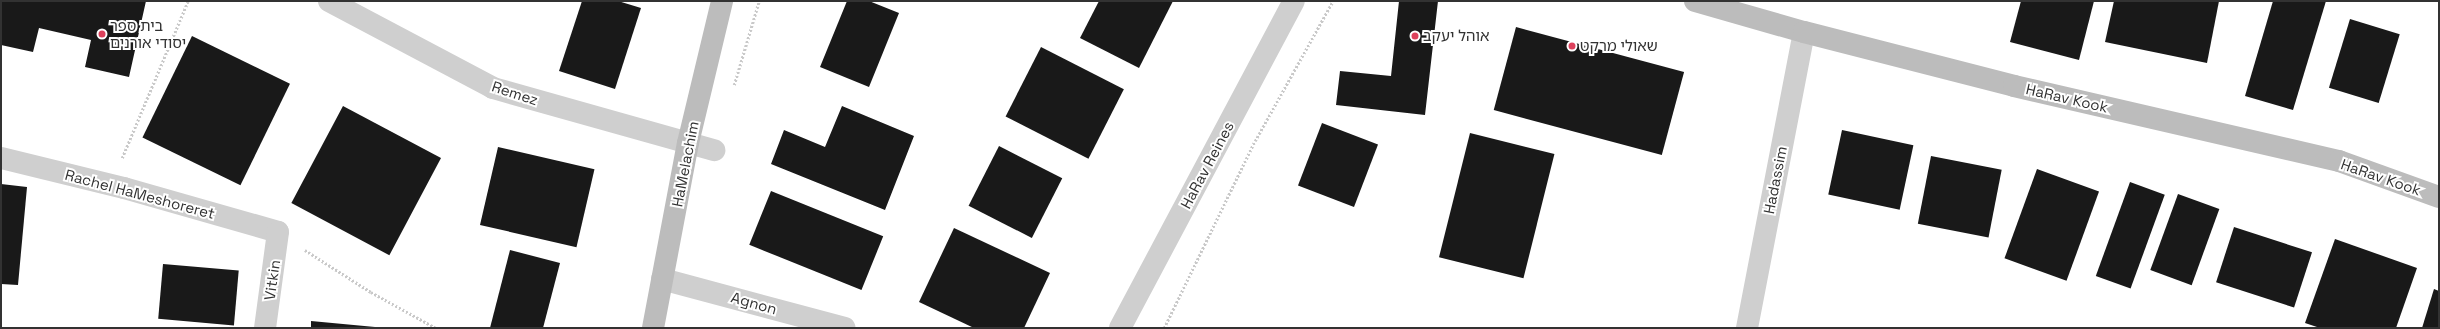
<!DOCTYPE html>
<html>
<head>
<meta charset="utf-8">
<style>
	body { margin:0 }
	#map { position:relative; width:2440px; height:329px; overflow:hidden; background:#fff; font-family:"Space Grotesk","Noto Sans Hebrew",sans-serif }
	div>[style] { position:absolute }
	.building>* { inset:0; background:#191919; transform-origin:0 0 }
	.path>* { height:2.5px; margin-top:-1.25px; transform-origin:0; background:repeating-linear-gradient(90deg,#c9c9c9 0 2px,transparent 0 4px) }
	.street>* { height:22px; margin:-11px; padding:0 11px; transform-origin:11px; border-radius:11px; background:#cfcfcf }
	.secondary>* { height:22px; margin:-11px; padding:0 11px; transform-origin:11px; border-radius:11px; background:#bcbcbc }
	.dots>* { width:11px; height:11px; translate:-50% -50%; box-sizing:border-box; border:2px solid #fff; border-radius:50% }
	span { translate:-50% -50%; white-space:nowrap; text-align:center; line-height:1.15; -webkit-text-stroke:4px #fff; paint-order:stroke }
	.poi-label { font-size:15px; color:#323232 }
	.left { translate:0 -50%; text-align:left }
	.street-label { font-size:15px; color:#323232 }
	.frame { position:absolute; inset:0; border:2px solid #323232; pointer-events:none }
</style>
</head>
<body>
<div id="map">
	<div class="building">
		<div style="clip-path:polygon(1px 1px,146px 1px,129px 77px,85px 67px,91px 40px,39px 28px,33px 52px,1px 45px)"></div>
		<div style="clip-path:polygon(582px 1px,618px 1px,641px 8px,615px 89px,559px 71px)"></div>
		<div style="clip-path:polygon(847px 1px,869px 1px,899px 13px,869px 87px,820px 67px)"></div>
		<div style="clip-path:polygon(1099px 1px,1173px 1px,1139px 68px,1080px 38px)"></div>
		<div style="clip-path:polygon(1399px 1px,1438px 1px,1425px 115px,1336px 105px,1340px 71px,1391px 76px)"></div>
		<div style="clip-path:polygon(2021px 1px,2094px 1px,2079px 60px,2010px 42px)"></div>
		<div style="clip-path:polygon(2114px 1px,2219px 1px,2207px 63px,2105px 42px)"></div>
		<div style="clip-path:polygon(2273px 1px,2326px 1px,2293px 110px,2245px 96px)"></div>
		<div style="left:2350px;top:19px;width:52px;height:72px;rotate:17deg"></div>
		<div style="left:1516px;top:27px;width:174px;height:86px;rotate:15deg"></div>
		<div style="left:192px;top:36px;width:109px;height:113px;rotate:26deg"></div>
		<div style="left:1041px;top:47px;width:93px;height:78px;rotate:27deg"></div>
		<div style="left:343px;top:106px;width:111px;height:110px;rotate:28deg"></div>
		<div style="clip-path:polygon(842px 106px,914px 136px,885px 210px,771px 164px,784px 130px,825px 147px)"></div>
		<div style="left:1322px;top:123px;width:60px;height:67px;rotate:21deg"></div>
		<div style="left:1842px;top:130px;width:73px;height:66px;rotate:12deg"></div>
		<div style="left:1470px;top:133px;width:87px;height:128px;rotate:14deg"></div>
		<div style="left:999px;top:146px;width:71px;height:67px;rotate:27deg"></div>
		<div style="left:498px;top:147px;width:99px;height:80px;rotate:13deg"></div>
		<div style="left:1931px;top:156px;width:72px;height:69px;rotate:11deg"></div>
		<div style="left:2037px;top:169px;width:66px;height:95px;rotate:20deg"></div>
		<div style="left:2130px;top:182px;width:37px;height:100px;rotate:20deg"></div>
		<div style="clip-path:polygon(1px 184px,27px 187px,18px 285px,1px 284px)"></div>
		<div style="left:771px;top:191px;width:121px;height:58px;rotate:22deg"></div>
		<div style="left:2178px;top:194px;width:44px;height:81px;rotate:20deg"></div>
		<div style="left:2234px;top:227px;width:82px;height:58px;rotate:18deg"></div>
		<div style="clip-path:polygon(954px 228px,1050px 273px,1024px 328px,974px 328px,919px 302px)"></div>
		<div style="clip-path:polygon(2335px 239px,2417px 268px,2396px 328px,2320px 328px,2305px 323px)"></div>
		<div style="clip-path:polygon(510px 250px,560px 263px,543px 328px,490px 328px)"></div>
		<div style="left:163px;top:264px;width:76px;height:55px;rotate:5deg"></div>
		<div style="clip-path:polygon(2434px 289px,2439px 291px,2439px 328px,2422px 328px)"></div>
		<div style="clip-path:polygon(311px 321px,375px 327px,375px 328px,311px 328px)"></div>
	</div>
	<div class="path">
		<div style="left:734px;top:85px;width:88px;rotate:-73.4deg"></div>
		<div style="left:122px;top:158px;width:170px;rotate:-67.2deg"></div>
		<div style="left:305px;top:250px;width:78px;rotate:32.5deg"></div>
		<div style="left:371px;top:292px;width:74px;rotate:29deg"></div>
		<div style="left:1164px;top:328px;width:208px;rotate:-64.1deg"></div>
		<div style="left:1255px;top:141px;width:160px;rotate:-60.9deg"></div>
	</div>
	<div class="street">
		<div style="left:329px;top:1px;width:186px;rotate:27.9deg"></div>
		<div style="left:493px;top:88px;width:230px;rotate:15.7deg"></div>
		<div style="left:1px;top:158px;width:127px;rotate:13.7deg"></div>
		<div style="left:124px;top:188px;width:160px;rotate:15.9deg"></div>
		<div style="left:278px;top:232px;width:97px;rotate:97.7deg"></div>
		<div style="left:662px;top:279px;width:189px;rotate:15deg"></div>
		<div style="left:1120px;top:328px;width:370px;rotate:-62deg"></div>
		<div style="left:1747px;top:328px;width:301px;rotate:-79.1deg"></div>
	</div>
	<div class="secondary">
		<div style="left:1695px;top:1px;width:113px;rotate:15.9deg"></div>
		<div style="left:1804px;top:32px;width:217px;rotate:14.4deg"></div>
		<div style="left:2014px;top:86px;width:334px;rotate:13deg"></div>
		<div style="left:2339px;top:161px;width:106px;rotate:19.8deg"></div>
		<div style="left:653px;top:328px;width:188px;rotate:-79.3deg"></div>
		<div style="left:688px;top:143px;width:146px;rotate:-76.5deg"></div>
	</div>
	<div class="dots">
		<div style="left:102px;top:34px;background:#dd415c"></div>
		<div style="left:1415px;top:36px;background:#dd415c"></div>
		<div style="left:1572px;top:46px;background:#dd415c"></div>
	</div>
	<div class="poi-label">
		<span class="left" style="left:110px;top:34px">בית ספר<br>יסודי אורנים</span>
		<span class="left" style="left:1423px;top:36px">אוהל יעקב</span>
		<span class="left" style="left:1580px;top:46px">שאולי מרקט</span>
	</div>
	<div class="street-label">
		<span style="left:515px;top:93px;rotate:18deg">Remez</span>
		<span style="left:2067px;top:98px;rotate:13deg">HaRav Kook</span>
		<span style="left:685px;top:164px;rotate:-79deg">HaMelachim</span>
		<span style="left:1207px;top:165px;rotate:-62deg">HaRav Reines</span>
		<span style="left:2381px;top:177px;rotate:19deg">HaRav Kook</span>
		<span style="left:1775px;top:180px;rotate:-79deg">Hadassim</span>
		<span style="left:140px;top:194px;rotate:15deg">Rachel HaMeshoreret</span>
		<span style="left:272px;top:280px;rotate:-82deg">Vitkin</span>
		<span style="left:754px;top:303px;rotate:16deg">Agnon</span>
	</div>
	<div class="frame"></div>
</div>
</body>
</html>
